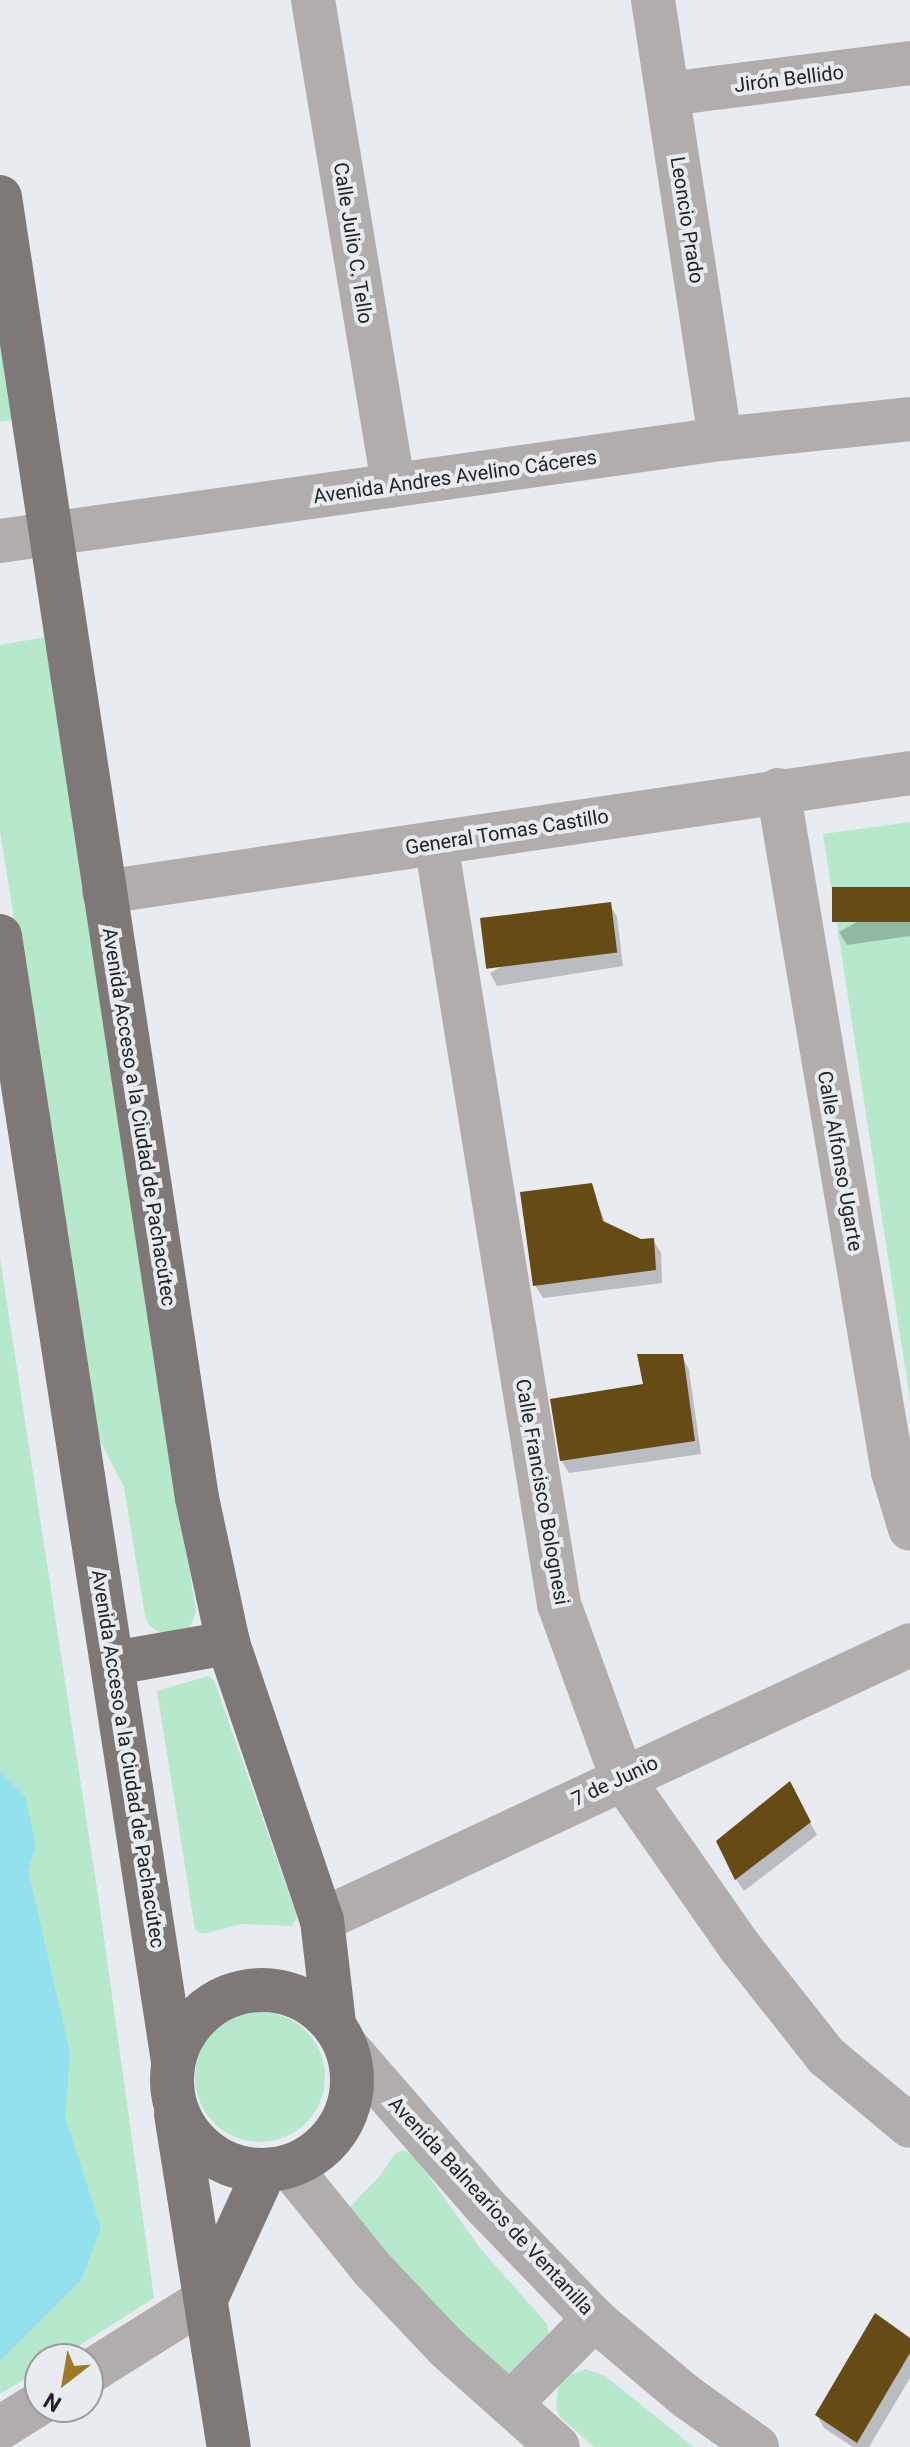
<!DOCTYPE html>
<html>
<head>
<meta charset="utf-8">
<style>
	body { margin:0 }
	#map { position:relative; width:910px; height:2447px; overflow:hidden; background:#e8ebf0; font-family:Roboto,sans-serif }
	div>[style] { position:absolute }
	.green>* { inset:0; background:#b6e8cb }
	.round { border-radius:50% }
	.water>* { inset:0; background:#93e0ef }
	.shadow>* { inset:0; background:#0003 }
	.building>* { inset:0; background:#674b15; transform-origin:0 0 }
	.minor>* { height:44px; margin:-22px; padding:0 22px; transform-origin:22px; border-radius:22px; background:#b0adac }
	.major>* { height:44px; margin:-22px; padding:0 22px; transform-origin:22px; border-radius:22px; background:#7e7977 }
	.major>.ring { margin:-22px; padding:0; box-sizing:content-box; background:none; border:44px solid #7e7977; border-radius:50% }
	span { translate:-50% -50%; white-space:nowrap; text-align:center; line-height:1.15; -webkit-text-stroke:8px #e8ebf0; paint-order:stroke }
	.street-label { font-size:20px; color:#232426 }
	.north { position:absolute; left:24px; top:2343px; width:80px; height:80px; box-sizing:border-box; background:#e8ebf0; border:2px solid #999b9f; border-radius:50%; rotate:211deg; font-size:22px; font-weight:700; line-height:32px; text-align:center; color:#232426 }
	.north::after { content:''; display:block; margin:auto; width:28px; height:36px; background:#a07826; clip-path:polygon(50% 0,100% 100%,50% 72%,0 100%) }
</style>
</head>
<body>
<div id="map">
	<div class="green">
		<div style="clip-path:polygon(0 334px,13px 420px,0 422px)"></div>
		<div style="clip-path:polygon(46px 637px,196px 1612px,188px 1631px,167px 1637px,149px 1626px,145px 1616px,124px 1487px,96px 1433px,0 831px,0 645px)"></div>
		<div style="clip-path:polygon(910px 822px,910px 1400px,823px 834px)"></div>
		<div style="clip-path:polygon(0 1258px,99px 1902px,154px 2298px,58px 2359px,40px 2359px,40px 2370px,0 2394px)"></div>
		<div style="clip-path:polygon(208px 1676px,214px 1680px,297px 1917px,292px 1926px,242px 1924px,202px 1934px,195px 1929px,157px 1691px)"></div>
		<div class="round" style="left:195px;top:2012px;width:130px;height:130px"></div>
		<div style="clip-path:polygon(403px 2150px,415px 2157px,480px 2248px,547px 2324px,549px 2334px,509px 2375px,428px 2302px,349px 2208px,380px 2176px,394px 2155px)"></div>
		<div style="clip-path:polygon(586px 2369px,605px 2376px,694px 2447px,594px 2447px,560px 2417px,556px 2406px,559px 2385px,566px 2376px)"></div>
	</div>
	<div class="water">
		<div style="clip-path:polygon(0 1771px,25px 1796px,36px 1847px,28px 1870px,70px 2053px,65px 2117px,101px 2228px,81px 2280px,0 2361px)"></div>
	</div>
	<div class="shadow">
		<div style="clip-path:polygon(910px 892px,910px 936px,847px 945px,839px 932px)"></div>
		<div style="clip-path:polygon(610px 905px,617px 917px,623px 966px,497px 986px,490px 973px)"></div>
		<div style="clip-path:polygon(591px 1185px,606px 1225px,640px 1241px,653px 1240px,661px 1253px,662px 1283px,543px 1298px,535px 1285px)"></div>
		<div style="clip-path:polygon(682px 1356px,689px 1370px,701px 1454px,569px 1473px,561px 1460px)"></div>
		<div style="clip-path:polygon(789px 1784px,817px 1835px,744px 1891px,736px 1879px)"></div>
		<div style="clip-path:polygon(910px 2340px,910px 2378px,869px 2447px,853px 2447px,824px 2428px,817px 2415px)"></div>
	</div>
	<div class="building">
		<div style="left:910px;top:887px;width:35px;height:78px;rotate:90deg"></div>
		<div style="left:611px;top:902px;width:51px;height:132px;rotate:83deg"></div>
		<div style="clip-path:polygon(592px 1183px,603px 1221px,641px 1239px,654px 1238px,656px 1270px,533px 1286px,520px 1192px)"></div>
		<div style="clip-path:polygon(637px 1354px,683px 1354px,695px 1441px,560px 1461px,550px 1399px,643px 1384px)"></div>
		<div style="clip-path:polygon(790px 1781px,811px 1822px,735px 1880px,716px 1841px)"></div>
		<div style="clip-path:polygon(875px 2313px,910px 2338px,910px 2353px,857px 2443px,815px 2415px)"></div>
	</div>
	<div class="minor">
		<div style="left:313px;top:0;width:492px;rotate:80.6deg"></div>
		<div style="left:653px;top:0;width:444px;rotate:81.3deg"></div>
		<div style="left:668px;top:94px;width:244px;rotate:-7.3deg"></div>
		<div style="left:0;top:541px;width:727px;rotate:-8.06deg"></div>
		<div style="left:720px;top:439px;width:191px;rotate:-6deg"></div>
		<div style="left:778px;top:790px;width:692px;rotate:80.43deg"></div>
		<div style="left:893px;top:1472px;width:59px;rotate:73.4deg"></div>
		<div style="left:436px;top:843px;width:771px;rotate:80.82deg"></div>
		<div style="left:559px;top:1604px;width:185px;rotate:70.1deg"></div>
		<div style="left:622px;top:1778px;width:206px;rotate:55.1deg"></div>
		<div style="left:740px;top:1947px;width:139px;rotate:51.7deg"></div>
		<div style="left:826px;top:2056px;width:109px;rotate:39.8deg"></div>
		<div style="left:104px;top:892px;width:815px;rotate:-8.4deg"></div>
		<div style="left:322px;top:1920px;width:649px;rotate:-25.06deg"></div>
		<div style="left:346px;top:2046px;width:213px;rotate:49deg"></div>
		<div style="left:486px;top:2207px;width:156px;rotate:46deg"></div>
		<div style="left:594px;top:2319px;width:121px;rotate:40deg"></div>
		<div style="left:687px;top:2397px;width:86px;rotate:35.5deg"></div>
		<div style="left:289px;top:2166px;width:134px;rotate:51.1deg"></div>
		<div style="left:373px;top:2270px;width:109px;rotate:46.5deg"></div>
		<div style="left:448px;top:2349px;width:147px;rotate:41.7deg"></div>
		<div style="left:88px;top:2373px;width:139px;rotate:-32.1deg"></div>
		<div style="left:510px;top:2404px;width:120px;rotate:-45.3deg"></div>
		<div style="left:0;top:2428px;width:47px;rotate:-32deg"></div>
	</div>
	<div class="major">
		<div style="left:0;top:197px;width:1316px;rotate:81.39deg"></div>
		<div style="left:197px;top:1498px;width:148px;rotate:77.9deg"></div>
		<div style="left:228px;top:1643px;width:293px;rotate:71.3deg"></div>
		<div style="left:322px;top:1920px;width:105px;rotate:83.4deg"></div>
		<div style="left:0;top:936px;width:1138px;rotate:81.26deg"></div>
		<div style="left:114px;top:1663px;width:116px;rotate:-10deg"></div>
		<div class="ring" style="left:172px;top:1990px;width:136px;height:136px"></div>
		<div style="left:176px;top:2114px;width:337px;rotate:81deg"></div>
		<div style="left:206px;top:2299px;width:142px;rotate:-65.4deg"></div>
	</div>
	<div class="street-label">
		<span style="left:789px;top:79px;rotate:-7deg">Jirón Bellido</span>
		<span style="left:687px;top:220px;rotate:81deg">Leoncio Prado</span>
		<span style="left:353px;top:243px;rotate:81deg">Calle Julio C. Tello</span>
		<span style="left:455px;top:477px;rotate:-8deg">Avenida Andres Avelino Cáceres</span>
		<span style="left:507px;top:832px;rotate:-9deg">General Tomas Castillo</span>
		<span style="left:139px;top:1117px;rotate:81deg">Avenida Acceso a la Ciudad de Pachacútec</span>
		<span style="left:840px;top:1161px;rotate:80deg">Calle Alfonso Ugarte</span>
		<span style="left:542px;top:1492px;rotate:80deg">Calle Francisco Bolognesi</span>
		<span style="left:128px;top:1759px;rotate:81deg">Avenida Acceso a la Ciudad de Pachacútec</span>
		<span style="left:615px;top:1781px;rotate:-25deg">7 de Junio</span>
		<span style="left:491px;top:2206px;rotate:47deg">Avenida Balnearios de Ventanilla</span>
	</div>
	<div class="north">N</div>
</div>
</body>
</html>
